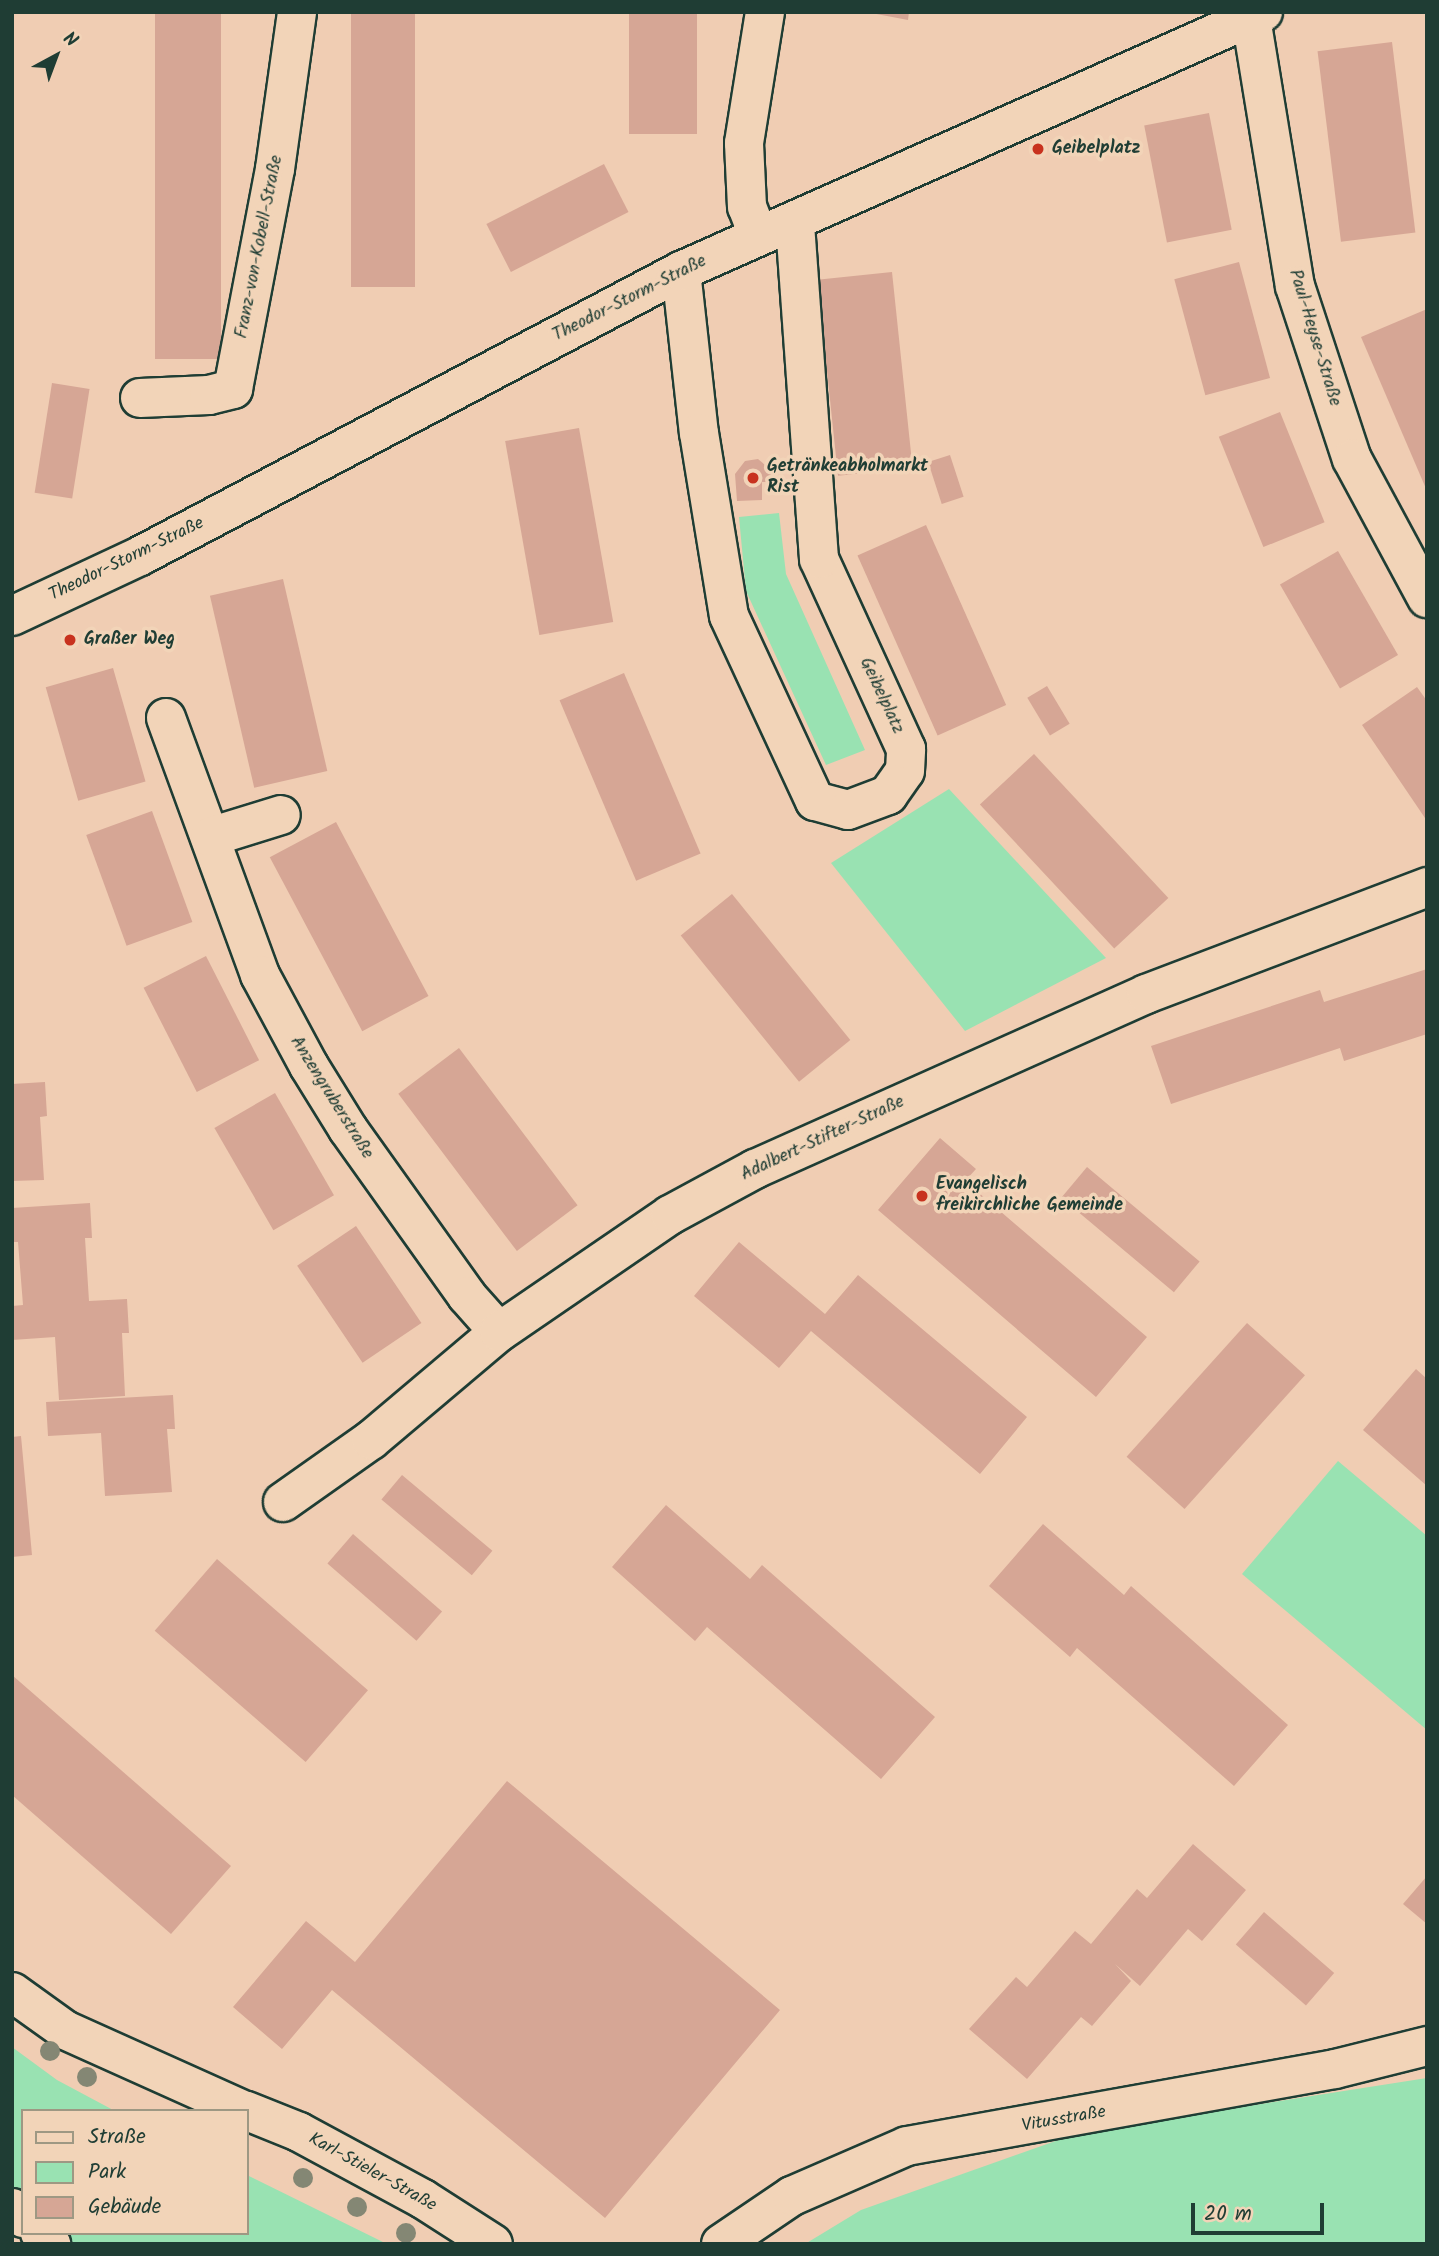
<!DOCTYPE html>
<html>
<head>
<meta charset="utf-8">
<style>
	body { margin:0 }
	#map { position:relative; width:1439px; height:2256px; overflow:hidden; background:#f0cdb3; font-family:Kalam,sans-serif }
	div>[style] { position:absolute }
	.green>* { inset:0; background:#99e2b2 }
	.building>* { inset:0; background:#d6a695; transform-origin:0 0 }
	.roads { filter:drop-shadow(2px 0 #1f3d34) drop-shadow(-2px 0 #1f3d34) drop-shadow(0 2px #1f3d34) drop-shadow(0 -2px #1f3d34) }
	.minor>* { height:38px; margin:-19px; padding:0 19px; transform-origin:19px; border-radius:19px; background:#f2d4b8 }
	.tertiary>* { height:38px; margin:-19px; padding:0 19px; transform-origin:19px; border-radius:19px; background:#f2d4b8 }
	.trees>* { width:20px; height:20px; margin:-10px; border-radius:50%; background:#848774 }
	.dots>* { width:19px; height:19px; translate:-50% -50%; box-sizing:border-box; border:4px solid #f2d4b8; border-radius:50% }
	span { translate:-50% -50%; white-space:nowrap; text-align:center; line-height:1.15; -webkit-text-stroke:7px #f2d4b8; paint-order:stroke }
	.poi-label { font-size:18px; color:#1f3d34; font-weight:700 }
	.left { translate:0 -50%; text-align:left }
	.street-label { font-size:18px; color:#1f3d34 }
	.frame { position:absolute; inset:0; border:14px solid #1f3d34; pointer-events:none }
	.legend { position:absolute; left:21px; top:2109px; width:228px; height:126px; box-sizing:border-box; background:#f2d4b8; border:2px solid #9e9883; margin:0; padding:9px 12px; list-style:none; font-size:21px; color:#1f3d34 }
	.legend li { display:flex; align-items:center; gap:14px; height:35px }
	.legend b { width:35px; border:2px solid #9e9883 }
	.north { position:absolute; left:21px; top:21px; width:70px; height:70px; -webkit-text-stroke:5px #f2d4b8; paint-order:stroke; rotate:41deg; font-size:19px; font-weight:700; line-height:28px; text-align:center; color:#1f3d34 }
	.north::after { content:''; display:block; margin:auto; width:24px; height:32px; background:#1f3d34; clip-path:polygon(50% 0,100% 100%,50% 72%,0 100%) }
	.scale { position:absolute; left:1191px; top:2203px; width:133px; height:32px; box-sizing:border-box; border:4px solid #1f3d34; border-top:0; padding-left:9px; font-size:21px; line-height:24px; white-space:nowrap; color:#1f3d34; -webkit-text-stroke:5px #f2d4b8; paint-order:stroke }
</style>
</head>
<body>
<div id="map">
	<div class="green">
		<div style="clip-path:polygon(779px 513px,786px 574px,865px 750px,826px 765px,746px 591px,739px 517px)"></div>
		<div style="clip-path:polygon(949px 789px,1106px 958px,965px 1031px,831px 863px)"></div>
		<div style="clip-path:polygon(1338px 1461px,1427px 1536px,1427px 1730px,1242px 1574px)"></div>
		<div style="clip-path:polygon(12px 2047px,57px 2080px,115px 2111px,23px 2111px,23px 2226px,12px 2217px)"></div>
		<div style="clip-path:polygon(1427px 2078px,1427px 2244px,805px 2244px,861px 2210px,1081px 2132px)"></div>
		<div style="clip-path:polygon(247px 2175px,387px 2244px,43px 2244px,31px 2233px,247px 2233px)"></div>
	</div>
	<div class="building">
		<div style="left:155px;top:12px;width:66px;height:347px"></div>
		<div style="left:351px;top:12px;width:64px;height:275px"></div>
		<div style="left:629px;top:12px;width:68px;height:122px"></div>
		<div style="clip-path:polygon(866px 12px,909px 12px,908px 20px)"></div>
		<div style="left:1392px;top:42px;width:192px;height:75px;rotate:83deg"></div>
		<div style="left:1209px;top:113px;width:119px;height:66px;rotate:79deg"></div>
		<div style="left:604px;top:164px;width:54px;height:132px;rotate:63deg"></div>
		<div style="left:1239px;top:262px;width:120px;height:67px;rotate:75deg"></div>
		<div style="left:892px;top:272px;width:197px;height:75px;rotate:84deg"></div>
		<div style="clip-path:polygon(1427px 309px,1427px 491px,1361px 337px)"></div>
		<div style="left:52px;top:383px;width:38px;height:111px;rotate:9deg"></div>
		<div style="left:1280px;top:412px;width:119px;height:66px;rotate:68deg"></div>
		<div style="left:579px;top:428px;width:197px;height:75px;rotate:80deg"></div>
		<div style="left:950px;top:455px;width:44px;height:23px;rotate:72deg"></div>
		<div style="clip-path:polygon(758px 459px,771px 470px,772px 482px,762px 482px,762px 500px,737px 501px,735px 474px,745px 461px)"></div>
		<div style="left:926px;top:525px;width:197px;height:75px;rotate:66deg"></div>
		<div style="left:1338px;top:551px;width:120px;height:67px;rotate:60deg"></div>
		<div style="left:283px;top:579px;width:197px;height:75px;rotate:77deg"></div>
		<div style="left:113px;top:668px;width:118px;height:70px;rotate:74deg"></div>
		<div style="left:624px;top:673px;width:196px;height:70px;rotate:67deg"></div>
		<div style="left:1047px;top:686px;width:44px;height:23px;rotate:59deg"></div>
		<div style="clip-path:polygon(1417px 687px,1427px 701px,1427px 821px,1362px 725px)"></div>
		<div style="left:1034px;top:754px;width:197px;height:74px;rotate:47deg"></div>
		<div style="left:152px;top:811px;width:118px;height:70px;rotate:70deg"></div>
		<div style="left:336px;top:822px;width:197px;height:75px;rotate:62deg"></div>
		<div style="left:732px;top:894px;width:188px;height:66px;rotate:51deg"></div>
		<div style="left:206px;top:956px;width:117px;height:70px;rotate:63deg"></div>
		<div style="clip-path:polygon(1427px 969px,1427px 1034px,1344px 1061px,1340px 1048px,1171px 1104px,1151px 1046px,1320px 990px,1324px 1002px)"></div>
		<div style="left:459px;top:1048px;width:197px;height:76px;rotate:53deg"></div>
		<div style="clip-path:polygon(45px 1082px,47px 1116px,40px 1117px,44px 1180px,12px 1181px,12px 1084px)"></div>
		<div style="left:275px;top:1093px;width:118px;height:70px;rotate:60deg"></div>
		<div style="clip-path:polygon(940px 1138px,976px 1169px,965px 1181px,1147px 1337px,1096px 1397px,878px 1210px)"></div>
		<div style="left:1087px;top:1167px;width:147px;height:40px;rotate:40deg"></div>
		<div style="clip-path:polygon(90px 1203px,92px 1238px,85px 1238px,89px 1301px,127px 1299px,129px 1333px,122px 1333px,125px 1396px,59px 1400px,55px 1337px,12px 1340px,12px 1306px,23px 1305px,18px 1242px,12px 1242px,12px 1208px)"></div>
		<div style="left:356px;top:1226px;width:117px;height:71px;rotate:56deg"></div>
		<div style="clip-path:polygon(739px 1242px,825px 1314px,858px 1275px,1027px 1417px,980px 1474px,811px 1331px,779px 1368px,694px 1296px)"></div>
		<div style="left:1247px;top:1323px;width:78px;height:180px;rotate:42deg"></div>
		<div style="clip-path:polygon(1416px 1369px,1427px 1379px,1427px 1486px,1363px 1430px)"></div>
		<div style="clip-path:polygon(173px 1395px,175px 1429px,167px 1429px,172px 1492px,105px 1496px,101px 1433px,48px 1436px,46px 1402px)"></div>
		<div style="clip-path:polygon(21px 1436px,32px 1555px,12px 1557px,12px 1437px)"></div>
		<div style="left:402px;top:1475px;width:118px;height:32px;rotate:40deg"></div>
		<div style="clip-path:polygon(666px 1505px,750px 1579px,762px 1565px,935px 1717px,881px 1779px,707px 1627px,695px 1641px,612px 1567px)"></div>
		<div style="clip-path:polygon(1043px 1524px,1124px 1595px,1131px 1586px,1288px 1725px,1234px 1786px,1077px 1648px,1070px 1657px,989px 1586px)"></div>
		<div style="left:353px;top:1534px;width:118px;height:39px;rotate:41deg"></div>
		<div style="left:217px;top:1559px;width:200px;height:95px;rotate:41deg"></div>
		<div style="clip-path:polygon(12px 1675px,231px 1866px,171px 1934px,12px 1795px)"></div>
		<div style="clip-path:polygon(507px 1781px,780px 2010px,605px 2218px,332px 1990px,282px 2049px,233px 2007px,306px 1921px,355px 1962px)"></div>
		<div style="clip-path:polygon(1193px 1844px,1246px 1890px,1202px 1941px,1188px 1929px,1140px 1986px,1115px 1964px,1131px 1981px,1092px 2026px,1081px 2017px,1027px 2079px,969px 2029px,1016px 1977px,1027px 1987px,1075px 1931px,1091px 1944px,1137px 1889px,1147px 1898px)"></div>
		<div style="clip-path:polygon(1427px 1876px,1427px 1924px,1403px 1904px)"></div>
		<div style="left:1264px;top:1912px;width:93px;height:43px;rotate:41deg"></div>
	</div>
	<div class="roads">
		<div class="minor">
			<div style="left:1251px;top:18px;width:272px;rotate:80.7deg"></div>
			<div style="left:1295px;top:286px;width:182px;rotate:71.8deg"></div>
			<div style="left:1352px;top:459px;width:158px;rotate:61.7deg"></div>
			<div style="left:758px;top:235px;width:30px;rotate:-111deg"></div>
			<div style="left:747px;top:207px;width:64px;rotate:-92.7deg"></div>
			<div style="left:744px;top:143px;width:133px;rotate:-80.9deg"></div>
			<div style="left:681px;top:271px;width:163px;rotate:83.7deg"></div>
			<div style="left:699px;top:433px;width:185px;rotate:80.7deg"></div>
			<div style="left:729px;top:616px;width:204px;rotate:65.1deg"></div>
			<div style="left:815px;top:801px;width:34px;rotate:15deg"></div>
			<div style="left:848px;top:810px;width:43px;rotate:-20.6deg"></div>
			<div style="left:888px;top:795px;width:29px;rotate:-55deg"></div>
			<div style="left:905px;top:771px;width:22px;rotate:-87deg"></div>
			<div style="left:906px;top:749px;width:209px;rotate:-114.6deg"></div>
			<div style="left:819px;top:559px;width:338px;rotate:-94.1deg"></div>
			<div style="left:140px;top:398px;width:69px;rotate:-2.5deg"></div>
			<div style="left:209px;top:395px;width:25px;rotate:-14deg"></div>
			<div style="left:233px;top:389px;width:224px;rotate:-79.2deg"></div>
			<div style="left:275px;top:169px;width:159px;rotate:-82deg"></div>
			<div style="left:166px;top:718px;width:274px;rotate:69.9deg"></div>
			<div style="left:260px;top:975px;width:103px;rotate:61.7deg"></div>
			<div style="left:309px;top:1066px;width:74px;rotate:58.2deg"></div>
			<div style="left:348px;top:1129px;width:205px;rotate:54.5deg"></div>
			<div style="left:467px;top:1296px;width:48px;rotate:48.4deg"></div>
			<div style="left:210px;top:837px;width:74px;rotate:-17.2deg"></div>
			<div style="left:283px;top:1502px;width:108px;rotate:-35.2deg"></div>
			<div style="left:371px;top:1440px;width:167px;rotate:-40.2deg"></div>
			<div style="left:499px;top:1332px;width:207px;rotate:-34.4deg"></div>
			<div style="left:670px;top:1215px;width:97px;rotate:-28.4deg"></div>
			<div style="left:755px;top:1169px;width:428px;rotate:-24.1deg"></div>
			<div style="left:1146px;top:994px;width:301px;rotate:-20.8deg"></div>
			<div style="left:12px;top:2208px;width:15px;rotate:42deg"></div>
			<div style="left:40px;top:2233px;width:16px;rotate:45deg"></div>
			<div style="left:721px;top:2244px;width:86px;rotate:-34.1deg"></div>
			<div style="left:792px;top:2196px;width:125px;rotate:-23.5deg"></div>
			<div style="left:907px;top:2146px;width:435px;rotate:-10.2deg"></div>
			<div style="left:1335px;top:2069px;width:95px;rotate:-14deg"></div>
		</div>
		<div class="tertiary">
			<div style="left:12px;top:616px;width:141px;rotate:-25.1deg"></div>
			<div style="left:140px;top:556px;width:611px;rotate:-27.78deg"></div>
			<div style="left:681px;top:271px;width:637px;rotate:-23.99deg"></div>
			<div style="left:12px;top:1992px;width:65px;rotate:35.6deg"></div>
			<div style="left:65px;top:2030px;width:197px;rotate:24.2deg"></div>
			<div style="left:247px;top:2111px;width:56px;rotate:22deg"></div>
			<div style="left:299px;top:2132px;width:141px;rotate:28.4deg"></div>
			<div style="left:423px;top:2199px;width:83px;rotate:32.7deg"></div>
		</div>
	</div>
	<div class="trees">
		<div style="left:50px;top:2051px"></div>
		<div style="left:87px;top:2077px"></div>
		<div style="left:303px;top:2178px"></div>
		<div style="left:357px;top:2207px"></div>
		<div style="left:406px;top:2233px"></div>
	</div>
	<div class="dots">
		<div style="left:1038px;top:149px;background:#c8321e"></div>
		<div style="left:753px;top:478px;background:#c8321e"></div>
		<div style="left:70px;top:640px;background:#c8321e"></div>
		<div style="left:922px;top:1196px;background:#c8321e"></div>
	</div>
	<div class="poi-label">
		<span class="left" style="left:1052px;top:149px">Geibelplatz</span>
		<span class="left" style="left:767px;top:478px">Getränkeabholmarkt<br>Rist</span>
		<span class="left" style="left:84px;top:640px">Graßer Weg</span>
		<span class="left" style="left:936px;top:1196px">Evangelisch<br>freikirchliche Gemeinde</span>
	</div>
	<div class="street-label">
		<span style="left:260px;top:247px;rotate:-79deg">Franz-von-Kobell-Straße</span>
		<span style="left:630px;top:299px;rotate:-27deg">Theodor-Storm-Straße</span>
		<span style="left:1314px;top:338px;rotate:73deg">Paul-Heyse-Straße</span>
		<span style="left:127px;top:560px;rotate:-26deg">Theodor-Storm-Straße</span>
		<span style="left:881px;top:696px;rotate:65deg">Geibelplatz</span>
		<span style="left:331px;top:1098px;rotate:58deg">Anzengruberstraße</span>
		<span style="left:823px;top:1139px;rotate:-25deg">Adalbert-Stifter-Straße</span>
		<span style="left:1064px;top:2120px;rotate:-10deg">Vitusstraße</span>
		<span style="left:372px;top:2173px;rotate:29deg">Karl-Stieler-Straße</span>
	</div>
	<div class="frame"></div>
	<ul class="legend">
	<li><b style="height:9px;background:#f2d4b8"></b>Straße</li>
	<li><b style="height:19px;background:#99e2b2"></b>Park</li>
	<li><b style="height:19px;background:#d6a695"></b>Gebäude</li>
	</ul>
	<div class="north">N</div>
	<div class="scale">20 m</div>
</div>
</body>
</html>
